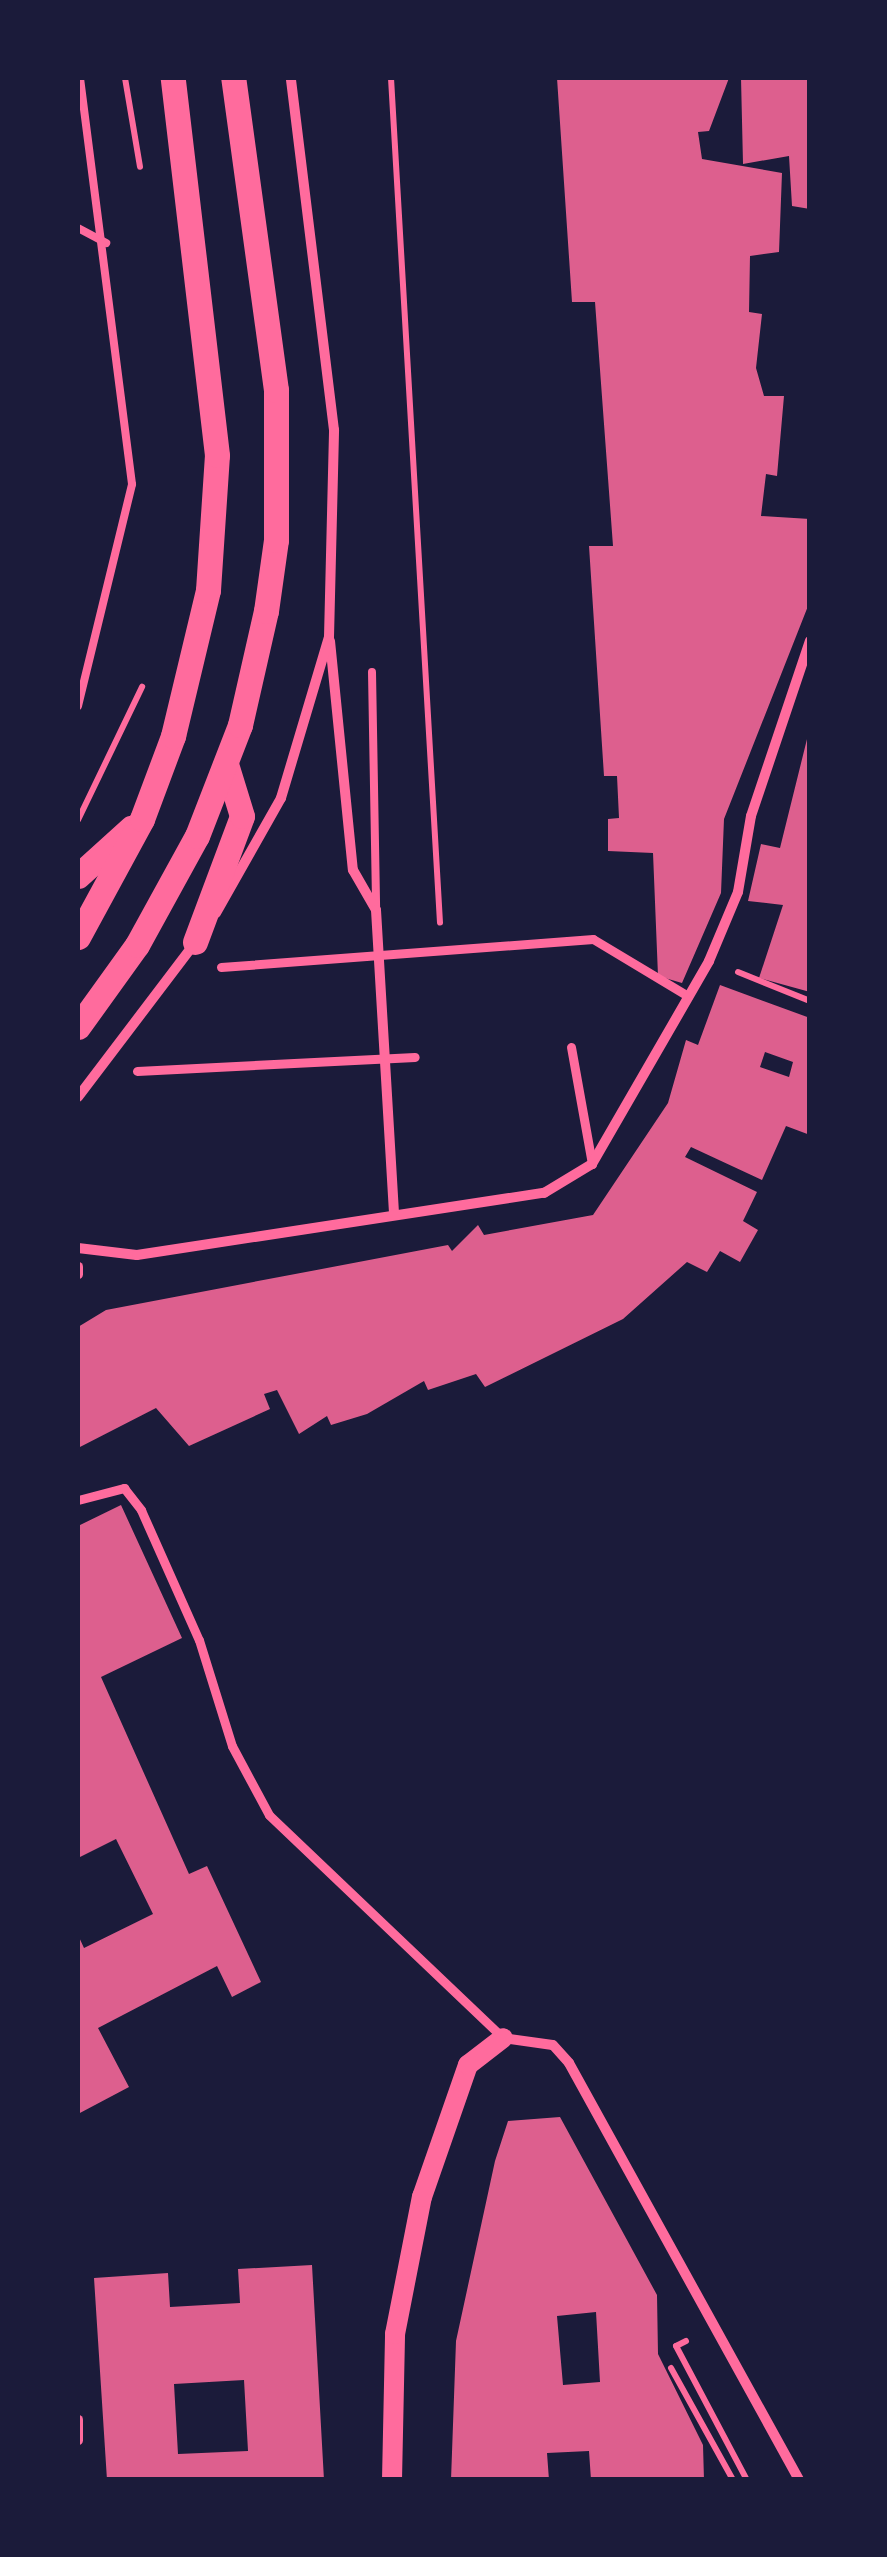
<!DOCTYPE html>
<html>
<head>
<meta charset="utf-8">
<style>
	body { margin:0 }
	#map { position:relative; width:887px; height:2557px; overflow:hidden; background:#1b1b3a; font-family:"Alegreya Sans",sans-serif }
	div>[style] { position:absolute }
	.building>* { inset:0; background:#dd5f8e }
	.path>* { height:6px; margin:-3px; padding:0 3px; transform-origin:3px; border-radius:3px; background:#ff6b9d }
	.service>* { height:8px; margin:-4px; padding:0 4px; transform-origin:4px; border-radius:4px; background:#ff6b9d }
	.pedestrian>* { height:9px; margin:-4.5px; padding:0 4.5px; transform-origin:4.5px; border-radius:4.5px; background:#ff6b9d }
	.minor>* { height:10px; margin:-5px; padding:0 5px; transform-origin:5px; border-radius:5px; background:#ff6b9d }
	.secondary>* { height:20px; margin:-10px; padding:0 10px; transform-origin:10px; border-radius:10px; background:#ff6b9d }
	.primary>* { height:25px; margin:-12.5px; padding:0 12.5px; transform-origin:12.5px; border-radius:12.5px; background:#ff6b9d }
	span { translate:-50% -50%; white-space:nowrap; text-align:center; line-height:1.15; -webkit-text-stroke:10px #1b1b3a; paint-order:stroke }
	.frame { position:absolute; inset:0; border:80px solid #1b1b3a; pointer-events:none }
</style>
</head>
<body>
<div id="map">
	<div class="building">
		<div style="clip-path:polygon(557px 78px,729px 78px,709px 131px,698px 132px,702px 159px,782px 173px,779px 252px,750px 256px,749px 312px,762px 314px,756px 368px,764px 396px,784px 396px,777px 476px,766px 474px,761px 516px,810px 519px,810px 601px,724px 819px,721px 893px,682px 983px,658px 976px,653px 853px,608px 851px,608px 819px,619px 818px,617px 776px,604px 776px,589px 546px,613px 546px,595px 302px,572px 302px)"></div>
		<div style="clip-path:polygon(741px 78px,807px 78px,810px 209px,792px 206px,789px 156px,743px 164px)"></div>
		<div style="clip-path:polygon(810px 727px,810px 992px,759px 978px,783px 905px,748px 901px,761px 844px,780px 848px)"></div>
		<div style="clip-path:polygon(evenodd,720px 985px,810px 1018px,810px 1135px,786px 1126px,762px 1180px,691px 1147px,685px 1157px,757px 1192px,743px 1221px,758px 1230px,740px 1262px,720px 1251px,707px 1272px,687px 1262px,623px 1319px,485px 1387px,476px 1374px,428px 1390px,424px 1381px,367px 1414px,331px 1425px,327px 1416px,299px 1434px,277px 1390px,264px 1394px,270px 1409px,189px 1446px,156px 1408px,78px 1448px,78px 1327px,106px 1310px,448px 1245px,452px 1251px,478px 1225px,484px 1235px,593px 1215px,668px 1103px,686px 1040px,698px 1045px,720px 985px,765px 1052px,793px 1062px,789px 1077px,760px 1067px,765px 1052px)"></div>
		<div style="clip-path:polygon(121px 1505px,182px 1638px,101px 1677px,189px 1874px,207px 1866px,261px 1982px,232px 1997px,217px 1966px,98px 2028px,129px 2087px,78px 2114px,78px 1935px,84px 1948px,153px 1914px,116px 1839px,78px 1858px,78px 1526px)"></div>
		<div style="clip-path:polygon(evenodd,560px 2117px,657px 2295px,658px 2354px,703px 2445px,704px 2480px,591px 2480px,589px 2451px,547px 2453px,549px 2480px,451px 2480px,456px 2341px,495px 2161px,508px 2121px,560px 2117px,596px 2312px,600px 2382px,563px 2385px,557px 2316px,596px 2312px)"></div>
		<div style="clip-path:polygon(evenodd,312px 2265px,324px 2480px,107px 2480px,94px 2278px,168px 2273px,170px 2307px,240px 2303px,238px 2269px,312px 2265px,244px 2380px,248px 2451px,178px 2454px,174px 2384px,244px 2380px)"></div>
	</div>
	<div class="path">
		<div style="left:125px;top:78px;width:90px;rotate:80.4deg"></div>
		<div style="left:391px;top:78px;width:846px;rotate:86.68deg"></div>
		<div style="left:78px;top:820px;width:148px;rotate:-64.3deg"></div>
		<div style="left:738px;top:972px;width:78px;rotate:21.9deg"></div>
		<div style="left:686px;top:2341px;width:11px;rotate:153deg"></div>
		<div style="left:676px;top:2346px;width:152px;rotate:62.1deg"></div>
		<div style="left:671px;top:2368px;width:128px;rotate:61deg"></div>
	</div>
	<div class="service">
		<div style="left:78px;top:228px;width:32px;rotate:28deg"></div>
		<div style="left:372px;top:672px;width:238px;rotate:89deg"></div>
		<div style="left:78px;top:706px;width:228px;rotate:-76.3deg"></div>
		<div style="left:132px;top:484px;width:409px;rotate:-97.3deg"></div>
	</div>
	<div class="pedestrian">
		<div style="left:221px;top:967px;width:373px;rotate:-4.3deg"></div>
		<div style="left:593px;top:939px;width:111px;rotate:31deg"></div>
		<div style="left:571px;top:1047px;width:119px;rotate:79.8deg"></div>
		<div style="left:137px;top:1071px;width:278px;rotate:-2.9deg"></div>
		<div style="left:78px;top:1266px;width:8px;rotate:90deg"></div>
		<div style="left:78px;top:1500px;width:48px;rotate:-14.6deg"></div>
		<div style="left:124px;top:1488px;width:28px;rotate:52deg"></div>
		<div style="left:141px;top:1510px;width:142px;rotate:66deg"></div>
		<div style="left:199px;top:1640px;width:111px;rotate:72.7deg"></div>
		<div style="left:232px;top:1746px;width:78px;rotate:61.8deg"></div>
		<div style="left:269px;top:1815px;width:323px;rotate:43.6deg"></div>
		<div style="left:78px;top:2419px;width:21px;rotate:90deg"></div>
	</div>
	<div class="minor">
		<div style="left:330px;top:641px;width:230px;rotate:84.3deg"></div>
		<div style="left:353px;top:870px;width:46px;rotate:60.1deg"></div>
		<div style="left:376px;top:910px;width:303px;rotate:86.6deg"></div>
		<div style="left:216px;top:913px;width:132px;rotate:-60.5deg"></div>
		<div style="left:281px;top:798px;width:168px;rotate:-73.4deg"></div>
		<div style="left:329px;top:637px;width:207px;rotate:-88.6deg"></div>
		<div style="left:334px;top:430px;width:355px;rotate:-97deg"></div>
		<div style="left:78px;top:1097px;width:193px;rotate:-52.8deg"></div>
		<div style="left:78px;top:1248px;width:59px;rotate:6.8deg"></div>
		<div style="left:137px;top:1255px;width:412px;rotate:-8.7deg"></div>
		<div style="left:544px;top:1193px;width:56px;rotate:-31.1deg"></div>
		<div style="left:592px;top:1164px;width:234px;rotate:-60deg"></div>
		<div style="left:709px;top:961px;width:75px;rotate:-67.2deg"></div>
		<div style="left:738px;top:892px;width:77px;rotate:-80.3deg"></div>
		<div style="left:751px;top:816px;width:185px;rotate:-71.4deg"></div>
		<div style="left:503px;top:2038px;width:50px;rotate:8deg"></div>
		<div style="left:553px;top:2045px;width:24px;rotate:48deg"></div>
		<div style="left:569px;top:2063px;width:476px;rotate:61.1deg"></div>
	</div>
	<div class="secondary">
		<div style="left:392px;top:2480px;width:146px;rotate:-88.8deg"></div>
		<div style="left:395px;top:2334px;width:140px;rotate:-78.9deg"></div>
		<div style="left:422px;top:2197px;width:140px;rotate:-70.8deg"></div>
		<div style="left:468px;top:2065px;width:44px;rotate:-37.6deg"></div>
	</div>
	<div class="primary">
		<div style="left:78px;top:876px;width:72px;rotate:-42.2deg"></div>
		<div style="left:78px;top:937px;width:134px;rotate:-61.5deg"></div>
		<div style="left:142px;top:819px;width:89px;rotate:-69.5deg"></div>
		<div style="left:173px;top:736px;width:150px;rotate:-76.5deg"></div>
		<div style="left:208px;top:590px;width:135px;rotate:-86.2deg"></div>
		<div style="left:217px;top:455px;width:380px;rotate:-96.7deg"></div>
		<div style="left:195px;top:942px;width:134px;rotate:-69.5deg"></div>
		<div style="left:242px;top:816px;width:54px;rotate:-107.1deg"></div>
		<div style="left:78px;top:1027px;width:101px;rotate:-54.3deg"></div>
		<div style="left:137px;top:945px;width:124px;rotate:-61.2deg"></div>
		<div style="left:197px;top:836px;width:119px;rotate:-68.8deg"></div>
		<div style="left:240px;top:725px;width:117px;rotate:-77.2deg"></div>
		<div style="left:266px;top:611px;width:72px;rotate:-82deg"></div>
		<div style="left:276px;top:540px;width:150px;rotate:-90deg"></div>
		<div style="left:276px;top:390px;width:315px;rotate:-97.8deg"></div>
	</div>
	<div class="frame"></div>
</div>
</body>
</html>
